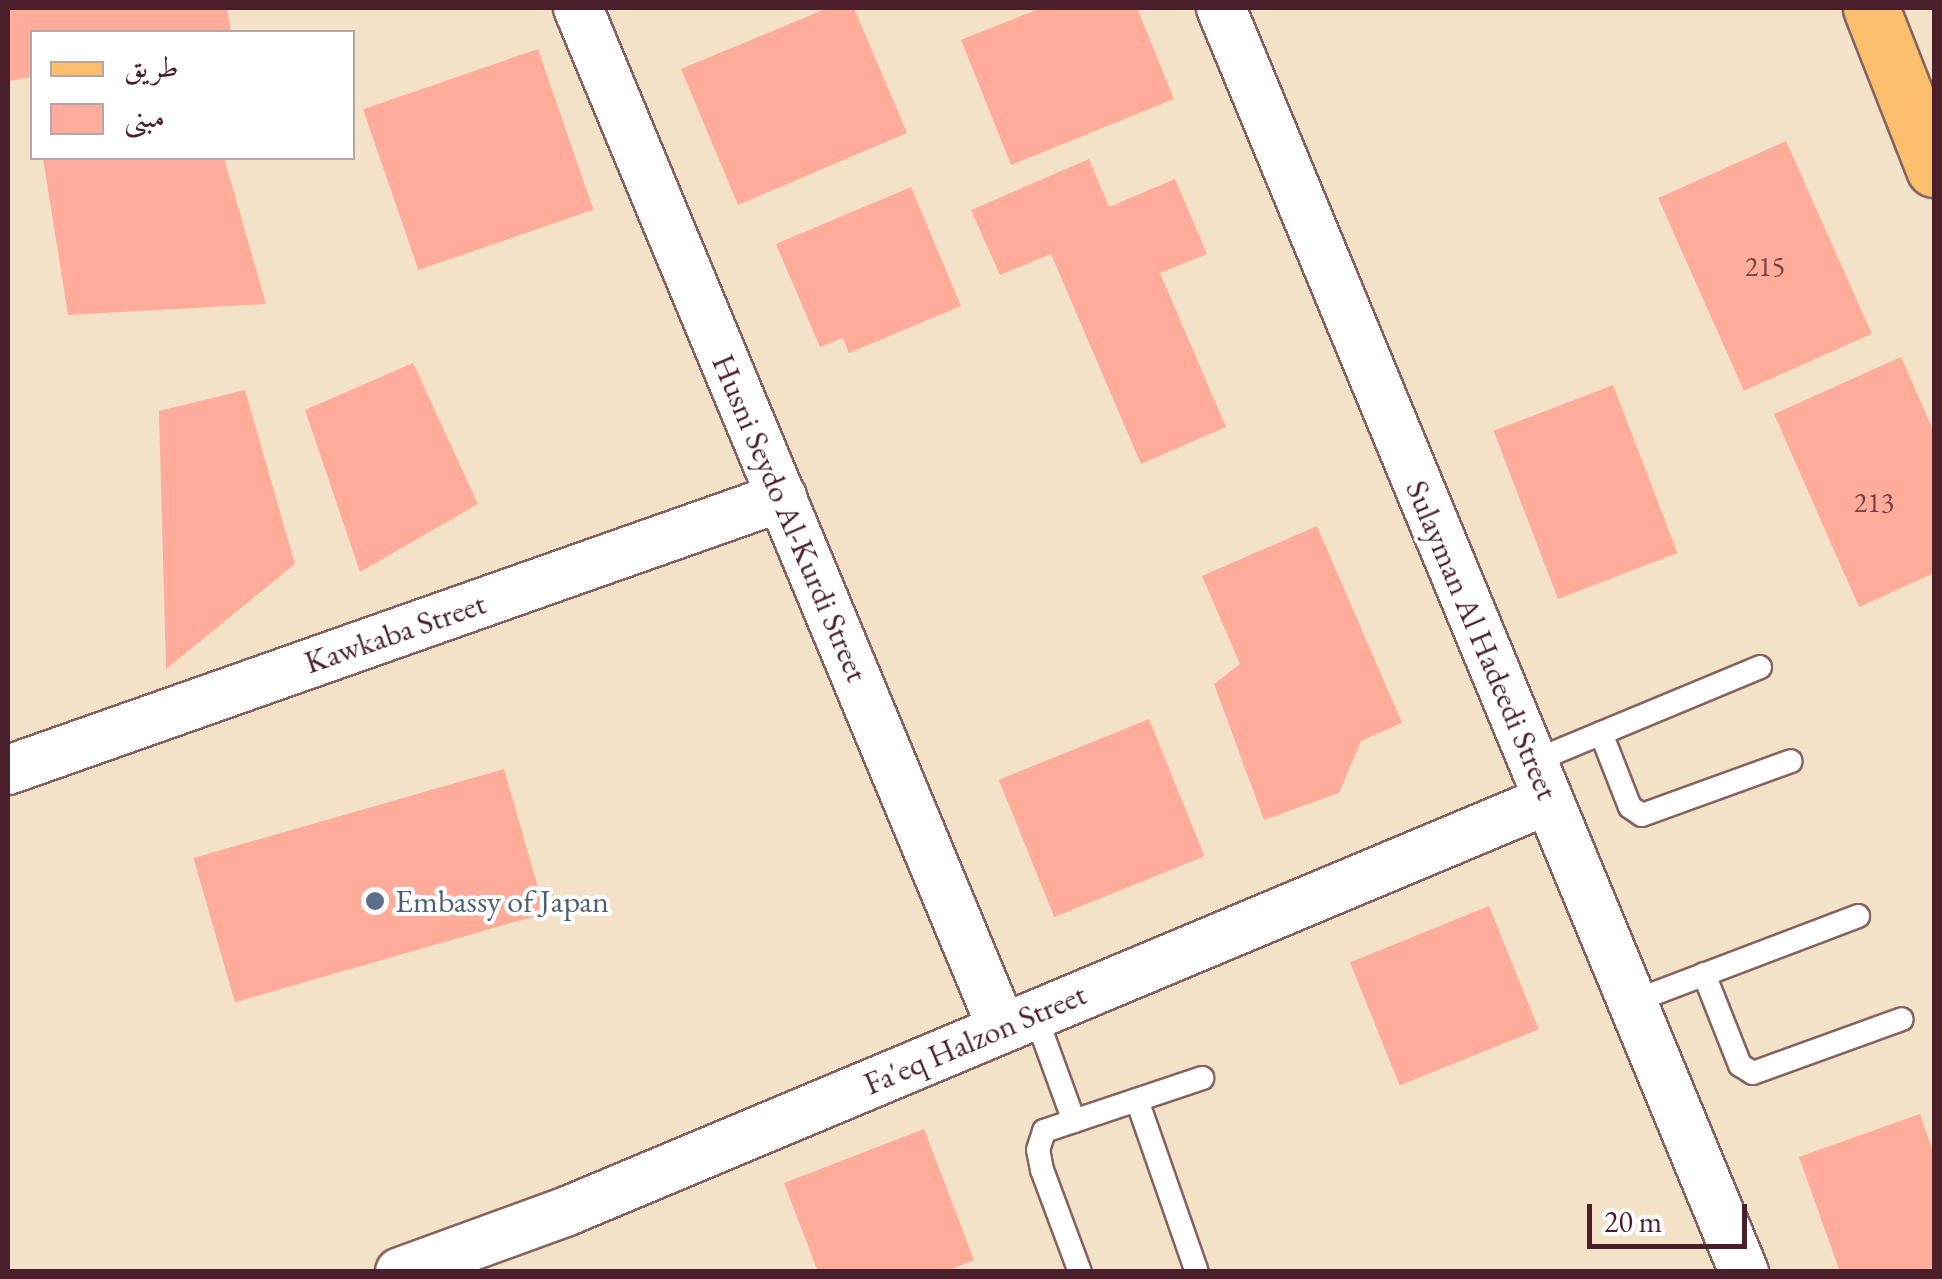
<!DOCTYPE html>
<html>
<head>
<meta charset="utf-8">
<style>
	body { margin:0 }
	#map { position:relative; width:1942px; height:1279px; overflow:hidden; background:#f3e2c7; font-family:"EB Garamond",Amiri,serif }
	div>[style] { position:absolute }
	.building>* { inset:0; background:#ffac9b; transform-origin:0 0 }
	.roads { filter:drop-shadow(2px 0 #856362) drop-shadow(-2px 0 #856362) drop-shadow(0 2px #856362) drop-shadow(0 -2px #856362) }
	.lane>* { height:22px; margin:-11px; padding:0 11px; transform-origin:11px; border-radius:11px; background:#fff }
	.street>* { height:48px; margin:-24px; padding:0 24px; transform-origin:24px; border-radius:24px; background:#fff }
	.primary>* { height:55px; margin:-27.5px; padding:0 27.5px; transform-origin:27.5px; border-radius:27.5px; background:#fabe6d }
	.dots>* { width:28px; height:28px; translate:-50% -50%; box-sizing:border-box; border:5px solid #fff; border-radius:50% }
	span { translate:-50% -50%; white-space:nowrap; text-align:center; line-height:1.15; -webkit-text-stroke:8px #fff; paint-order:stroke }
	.number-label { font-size:28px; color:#774247 }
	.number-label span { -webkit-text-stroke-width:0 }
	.street-label { font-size:32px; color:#4a1f2b }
	.service-label { font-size:32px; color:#4e5e75 }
	.left { translate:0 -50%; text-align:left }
	.frame { position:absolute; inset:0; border:10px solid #4a1f2b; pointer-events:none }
	.legend { position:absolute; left:30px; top:30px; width:325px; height:130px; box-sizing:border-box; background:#fff; border:2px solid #b7a5aa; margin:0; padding:12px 18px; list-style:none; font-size:30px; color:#4a1f2b }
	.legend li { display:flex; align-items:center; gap:20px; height:50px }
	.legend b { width:50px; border:2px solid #b7a5aa }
	.scale { position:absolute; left:1587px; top:1204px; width:160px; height:45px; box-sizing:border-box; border:5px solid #4a1f2b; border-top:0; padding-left:12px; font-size:30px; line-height:35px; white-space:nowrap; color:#4a1f2b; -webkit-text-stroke:8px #fff; paint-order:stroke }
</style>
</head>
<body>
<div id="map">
	<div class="building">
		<div style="clip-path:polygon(8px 8px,227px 8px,231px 32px,32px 32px,32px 77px,8px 81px)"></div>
		<div style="clip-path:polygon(828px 8px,854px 8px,907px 133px,738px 205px,681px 69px)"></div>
		<div style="clip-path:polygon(1041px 8px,1137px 8px,1174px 99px,1011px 165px,961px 40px)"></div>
		<div style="left:538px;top:49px;width:170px;height:185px;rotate:71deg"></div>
		<div style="left:1786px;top:141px;width:211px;height:140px;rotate:66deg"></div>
		<div style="clip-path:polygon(43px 158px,224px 158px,266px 304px,68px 315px)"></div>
		<div style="clip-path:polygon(1089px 159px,1109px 207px,1175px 179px,1207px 254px,1160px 273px,1226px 427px,1141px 464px,1051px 254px,1000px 275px,971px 210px)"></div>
		<div style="clip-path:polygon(911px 187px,961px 306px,849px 353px,843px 338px,820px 347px,776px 244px)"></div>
		<div style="clip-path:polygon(1901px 357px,1934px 432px,1934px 573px,1859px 607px,1774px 414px)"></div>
		<div style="clip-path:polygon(413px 363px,478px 504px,360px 572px,305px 410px)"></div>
		<div style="left:1613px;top:385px;width:180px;height:128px;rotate:69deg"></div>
		<div style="clip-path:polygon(245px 390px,295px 564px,166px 669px,159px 411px)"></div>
		<div style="clip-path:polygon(1317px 526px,1402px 723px,1361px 741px,1339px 793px,1264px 820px,1214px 684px,1240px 664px,1202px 576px)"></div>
		<div style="left:1149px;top:719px;width:148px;height:162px;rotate:68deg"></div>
		<div style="left:504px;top:769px;width:150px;height:323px;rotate:74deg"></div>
		<div style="left:1489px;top:906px;width:133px;height:150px;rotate:68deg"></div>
		<div style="clip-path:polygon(1920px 1114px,1934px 1154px,1934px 1272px,1840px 1272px,1799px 1157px)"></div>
		<div style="clip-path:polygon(924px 1129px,974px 1260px,945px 1272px,818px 1272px,784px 1183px)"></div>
	</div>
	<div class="roads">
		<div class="lane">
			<div style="left:1601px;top:733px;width:79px;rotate:68.6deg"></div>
			<div style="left:1630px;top:807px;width:14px;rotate:34deg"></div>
			<div style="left:1642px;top:815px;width:158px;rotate:-19.9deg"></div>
			<div style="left:1532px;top:762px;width:247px;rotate:-22.6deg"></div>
			<div style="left:1704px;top:974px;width:98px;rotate:68.4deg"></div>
			<div style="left:1740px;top:1065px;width:15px;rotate:32deg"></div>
			<div style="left:1753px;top:1073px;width:158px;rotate:-19.9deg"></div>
			<div style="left:1632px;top:1002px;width:242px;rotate:-20.8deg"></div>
			<div style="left:1035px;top:1014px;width:114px;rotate:70deg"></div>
			<div style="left:1137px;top:1100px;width:182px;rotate:70.8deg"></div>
			<div style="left:1080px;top:1272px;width:109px;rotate:-110.4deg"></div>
			<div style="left:1042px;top:1170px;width:20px;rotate:-101deg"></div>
			<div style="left:1038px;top:1150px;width:20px;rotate:-72deg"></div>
			<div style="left:1044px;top:1131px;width:167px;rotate:-18.5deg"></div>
		</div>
		<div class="street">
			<div style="left:578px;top:8px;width:1105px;rotate:67.43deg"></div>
			<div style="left:1221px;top:8px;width:1368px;rotate:67.52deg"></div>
			<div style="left:8px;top:770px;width:821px;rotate:-19.43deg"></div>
			<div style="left:400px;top:1272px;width:176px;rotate:-20deg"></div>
			<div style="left:565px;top:1212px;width:1066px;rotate:-22.74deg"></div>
		</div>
		<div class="primary">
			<div style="left:1871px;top:8px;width:173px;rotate:68.6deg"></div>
		</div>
	</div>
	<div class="dots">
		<div style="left:375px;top:901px;background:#5c6f8a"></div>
	</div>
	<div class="number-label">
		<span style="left:1765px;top:266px">215</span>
		<span style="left:1874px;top:502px">213</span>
	</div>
	<div class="street-label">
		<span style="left:790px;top:518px;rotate:67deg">Husni Seydo Al-Kurdi Street</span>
		<span style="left:395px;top:633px;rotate:-19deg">Kawkaba Street</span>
		<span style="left:1482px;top:640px;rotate:67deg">Sulayman Al Hadeedi Street</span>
		<span style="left:975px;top:1039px;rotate:-23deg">Fa'eq Halzon Street</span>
	</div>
	<div class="service-label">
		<span class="left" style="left:395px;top:901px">Embassy of Japan</span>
	</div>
	<div class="frame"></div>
	<ul class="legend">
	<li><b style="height:12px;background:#fabe6d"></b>طريق</li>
	<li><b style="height:28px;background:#ffac9b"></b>مبنى</li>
	</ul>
	<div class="scale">20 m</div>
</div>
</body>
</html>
